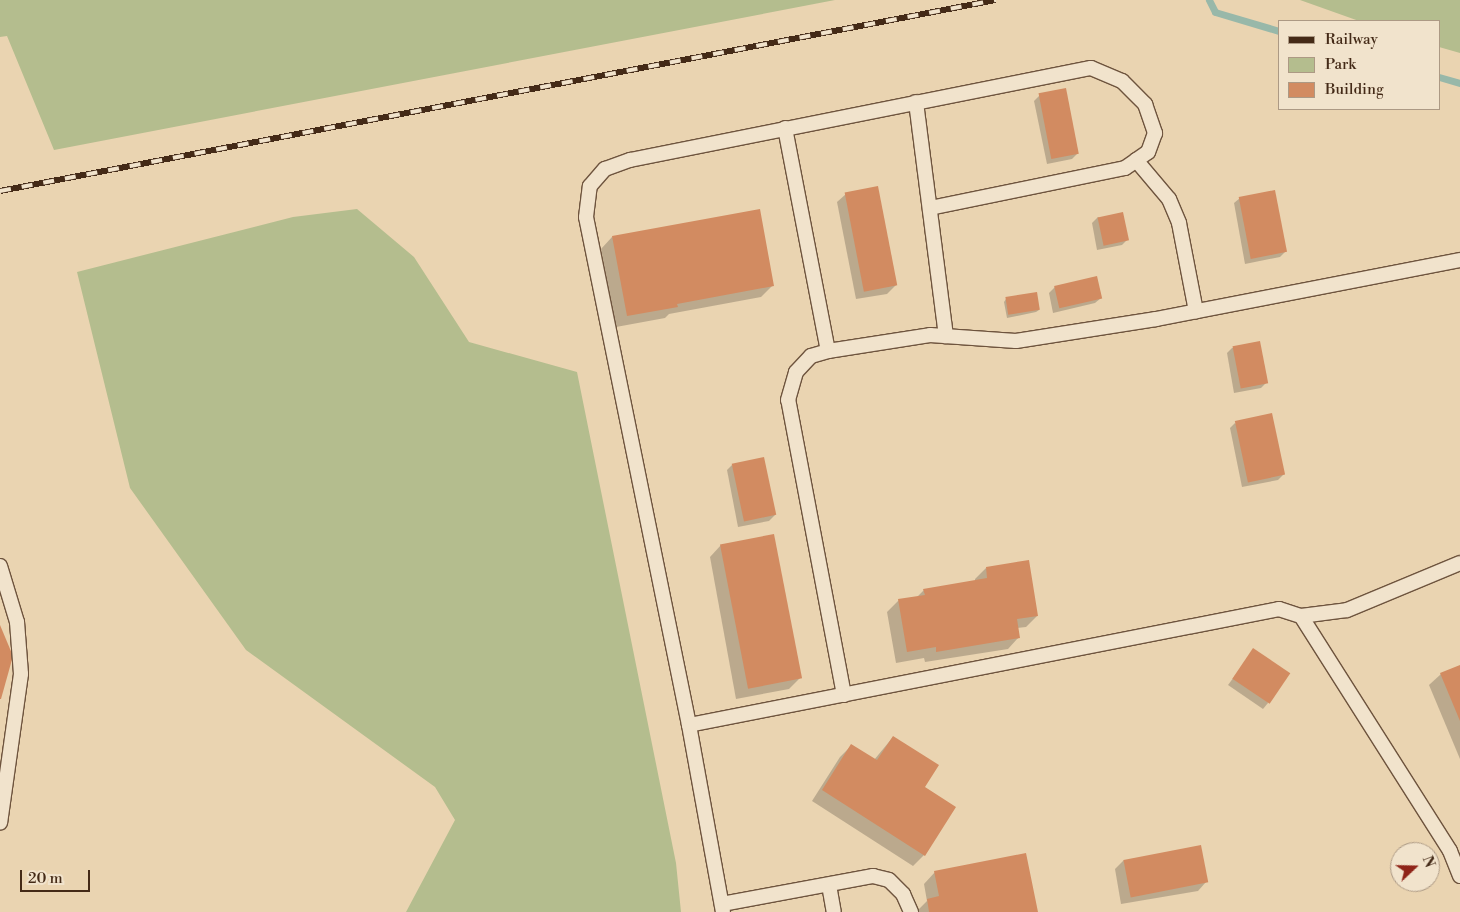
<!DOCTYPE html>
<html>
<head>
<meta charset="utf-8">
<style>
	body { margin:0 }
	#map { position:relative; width:1460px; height:912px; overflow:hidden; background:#ead4b1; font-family:"Libre Bodoni",serif }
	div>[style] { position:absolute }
	.green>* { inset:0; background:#b4bd8e }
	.shadow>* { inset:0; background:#0003 }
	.stream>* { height:7px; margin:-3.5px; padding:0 3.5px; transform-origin:3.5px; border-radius:3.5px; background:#98b8a9 }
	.building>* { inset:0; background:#d28b61; transform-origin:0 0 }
	.roads { filter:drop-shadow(1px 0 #6e543e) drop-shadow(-1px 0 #6e543e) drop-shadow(0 1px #6e543e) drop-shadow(0 -1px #6e543e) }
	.service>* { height:14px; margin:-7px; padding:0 7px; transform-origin:7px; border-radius:7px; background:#f1e3cc }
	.rail>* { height:5.5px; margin-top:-2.75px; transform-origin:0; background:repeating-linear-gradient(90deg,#f1e3cc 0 11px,#442a17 0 22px); box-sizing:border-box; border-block:1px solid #442a17 }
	span { translate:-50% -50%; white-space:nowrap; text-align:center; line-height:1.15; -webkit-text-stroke:5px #f1e3cc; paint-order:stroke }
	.legend { position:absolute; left:1278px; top:20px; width:162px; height:90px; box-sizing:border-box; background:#f1e3cc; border:1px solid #ac9984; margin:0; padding:6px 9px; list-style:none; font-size:15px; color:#442a17 }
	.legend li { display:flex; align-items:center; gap:10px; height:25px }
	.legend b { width:25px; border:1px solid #ac9984 }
	.north { position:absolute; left:1390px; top:842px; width:50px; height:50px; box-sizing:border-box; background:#f1e3cc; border:1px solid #ac9984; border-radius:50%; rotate:69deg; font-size:14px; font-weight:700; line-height:20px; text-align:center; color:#442a17 }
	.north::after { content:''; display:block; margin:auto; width:18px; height:22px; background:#8f2418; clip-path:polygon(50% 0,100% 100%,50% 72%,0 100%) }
	.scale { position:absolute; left:20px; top:870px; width:70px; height:22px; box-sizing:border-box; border:2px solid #442a17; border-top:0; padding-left:6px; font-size:15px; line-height:18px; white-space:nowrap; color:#442a17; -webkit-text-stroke:4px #f1e3cc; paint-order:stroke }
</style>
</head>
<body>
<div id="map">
	<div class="green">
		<div style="clip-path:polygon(0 0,835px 0,54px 150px,7px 36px,0 37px)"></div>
		<div style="clip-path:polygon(1300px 0,1460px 0,1460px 53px,1439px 47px,1439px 21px,1359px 21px)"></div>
		<div style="clip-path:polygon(357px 209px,414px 257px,469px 342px,577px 372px,676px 863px,681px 912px,406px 912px,455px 820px,435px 787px,246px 650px,130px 488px,77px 272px,293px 217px)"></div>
	</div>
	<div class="shadow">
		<div style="clip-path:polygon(1040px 95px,1078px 153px,1072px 159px,1047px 164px,1034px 101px)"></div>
		<div style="clip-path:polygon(846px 194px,896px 285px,887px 294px,856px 299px,837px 202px)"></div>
		<div style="clip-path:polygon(1240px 198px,1286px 251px,1280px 257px,1245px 264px,1234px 203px)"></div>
		<div style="clip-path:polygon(1098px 217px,1127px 240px,1122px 245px,1097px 250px,1092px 223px)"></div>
		<div style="clip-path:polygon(612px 237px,772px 286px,761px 297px,669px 314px,665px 318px,616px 327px,601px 249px)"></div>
		<div style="clip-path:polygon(1055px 287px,1101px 298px,1095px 303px,1053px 313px,1049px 293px)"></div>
		<div style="clip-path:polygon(1036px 294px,1039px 310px,1036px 312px,1007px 318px,1004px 302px,1006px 299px)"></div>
		<div style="clip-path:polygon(1259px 343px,1267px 382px,1261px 388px,1234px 393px,1227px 353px,1232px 348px)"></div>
		<div style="clip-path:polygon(1235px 423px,1284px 474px,1278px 480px,1242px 487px,1230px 428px)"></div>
		<div style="clip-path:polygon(732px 465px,775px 515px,769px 521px,738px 527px,727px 470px)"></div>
		<div style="clip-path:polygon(721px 545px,800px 678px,789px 689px,736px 699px,710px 557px)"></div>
		<div style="clip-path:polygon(986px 568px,1037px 616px,1026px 627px,1017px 628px,1019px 637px,1008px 649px,925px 662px,924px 658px,896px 663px,887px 612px,899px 600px,917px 597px,924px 590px,975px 582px,975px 579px)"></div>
		<div style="clip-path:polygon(1254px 650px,1268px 703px,1263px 709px,1228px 685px)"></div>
		<div style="clip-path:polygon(1460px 666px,1460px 759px,1429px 685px,1441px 674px)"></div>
		<div style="clip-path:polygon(893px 737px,923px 788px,924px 855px,913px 866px,812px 801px,840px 757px,852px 745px,874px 760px)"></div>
		<div style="clip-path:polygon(1124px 860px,1206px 882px,1198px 891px,1121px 904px,1115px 869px)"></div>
		<div style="clip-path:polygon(935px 872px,1037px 912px,916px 912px,927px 901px,924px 884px)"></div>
	</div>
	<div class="stream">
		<div style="left:1209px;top:0;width:13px;rotate:63deg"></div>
		<div style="left:1215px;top:12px;width:67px;rotate:16.5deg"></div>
		<div style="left:1439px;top:77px;width:22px;rotate:16deg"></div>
	</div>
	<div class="building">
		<div style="left:1066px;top:88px;width:67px;height:28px;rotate:79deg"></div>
		<div style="left:878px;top:186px;width:101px;height:34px;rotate:79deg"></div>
		<div style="left:1275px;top:190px;width:63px;height:37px;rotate:79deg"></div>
		<div style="clip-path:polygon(760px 209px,774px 286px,677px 304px,678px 307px,627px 316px,612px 236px)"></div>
		<div style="left:1123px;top:212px;width:29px;height:26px;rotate:78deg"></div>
		<div style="left:1097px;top:276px;width:23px;height:44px;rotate:77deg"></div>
		<div style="left:1037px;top:292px;width:18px;height:32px;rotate:81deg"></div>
		<div style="left:1260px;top:341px;width:43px;height:28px;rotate:79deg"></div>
		<div style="left:1272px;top:413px;width:63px;height:38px;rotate:78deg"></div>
		<div style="left:764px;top:457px;width:59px;height:33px;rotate:78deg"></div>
		<div style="left:774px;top:534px;width:147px;height:55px;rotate:79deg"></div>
		<div style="clip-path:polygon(1029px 560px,1038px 616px,1017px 619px,1020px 638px,936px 652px,936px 647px,907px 652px,898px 599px,925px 595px,923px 589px,987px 578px,986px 567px)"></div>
		<div style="clip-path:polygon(0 625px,13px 656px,1px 699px,0 699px)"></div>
		<div style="left:1253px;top:648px;width:45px;height:37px;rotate:34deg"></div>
		<div style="clip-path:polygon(1460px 665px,1460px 721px,1440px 673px)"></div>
		<div style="clip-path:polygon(893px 736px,939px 765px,925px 787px,956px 807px,925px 856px,822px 790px,851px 744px,877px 760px)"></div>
		<div style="left:1201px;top:845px;width:38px;height:79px;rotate:79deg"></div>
		<div style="clip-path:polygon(1026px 853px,1038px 912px,929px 912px,927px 899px,939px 896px,934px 871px)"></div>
	</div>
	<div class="roads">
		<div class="service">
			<div style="left:916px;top:102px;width:236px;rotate:82.7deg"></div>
			<div style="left:785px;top:128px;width:227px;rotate:79.1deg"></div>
			<div style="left:1136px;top:160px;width:51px;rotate:49.8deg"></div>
			<div style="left:1169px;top:199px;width:26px;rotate:67deg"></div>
			<div style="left:1179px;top:223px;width:90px;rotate:79.1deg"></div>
			<div style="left:0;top:566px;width:59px;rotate:73.1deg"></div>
			<div style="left:17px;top:622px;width:52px;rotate:85.6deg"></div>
			<div style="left:21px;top:674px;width:150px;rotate:98deg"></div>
			<div style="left:1301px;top:616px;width:278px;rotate:57.6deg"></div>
			<div style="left:1450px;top:851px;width:27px;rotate:68deg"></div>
			<div style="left:844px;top:695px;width:300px;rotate:-100.7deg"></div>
			<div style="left:788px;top:400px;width:29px;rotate:-74deg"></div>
			<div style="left:796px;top:372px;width:22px;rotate:-47deg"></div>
			<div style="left:811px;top:356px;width:18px;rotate:-16deg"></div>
			<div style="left:828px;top:351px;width:103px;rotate:-8.9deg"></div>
			<div style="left:930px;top:335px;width:86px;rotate:4deg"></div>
			<div style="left:1016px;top:341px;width:142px;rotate:-8.9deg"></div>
			<div style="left:1156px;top:319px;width:310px;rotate:-11deg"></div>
			<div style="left:689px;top:725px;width:601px;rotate:-11.12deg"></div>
			<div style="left:1279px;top:609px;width:23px;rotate:18deg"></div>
			<div style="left:1301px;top:616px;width:46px;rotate:-7.4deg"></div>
			<div style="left:1347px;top:610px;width:122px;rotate:-22.6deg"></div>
			<div style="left:829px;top:885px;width:27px;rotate:80deg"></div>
			<div style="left:722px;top:904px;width:154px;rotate:-10.5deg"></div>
			<div style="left:873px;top:876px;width:16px;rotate:14deg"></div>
			<div style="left:889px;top:880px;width:20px;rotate:45deg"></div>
			<div style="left:903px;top:894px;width:20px;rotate:66deg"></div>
			<div style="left:723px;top:912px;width:190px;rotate:-100.3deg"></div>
			<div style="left:689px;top:725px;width:518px;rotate:-101.46deg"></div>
			<div style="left:586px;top:217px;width:31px;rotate:-83deg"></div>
			<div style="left:590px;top:186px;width:23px;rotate:-49deg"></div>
			<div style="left:605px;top:169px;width:27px;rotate:-20deg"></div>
			<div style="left:630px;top:160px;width:470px;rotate:-11.3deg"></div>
			<div style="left:1091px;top:68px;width:34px;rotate:23deg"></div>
			<div style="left:1122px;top:81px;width:33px;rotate:45deg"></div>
			<div style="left:1145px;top:104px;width:31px;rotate:71deg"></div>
			<div style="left:1155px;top:133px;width:20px;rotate:110deg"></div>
			<div style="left:1148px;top:152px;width:28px;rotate:145deg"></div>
			<div style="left:1125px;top:168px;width:199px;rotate:168.4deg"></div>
		</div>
	</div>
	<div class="rail">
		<div style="left:0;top:191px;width:1014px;rotate:-10.86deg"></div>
	</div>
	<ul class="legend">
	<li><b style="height:6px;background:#442a17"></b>Railway</li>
	<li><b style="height:14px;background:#b4bd8e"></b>Park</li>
	<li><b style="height:14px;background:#d28b61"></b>Building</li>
	</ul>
	<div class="north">N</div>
	<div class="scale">20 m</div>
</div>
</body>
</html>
